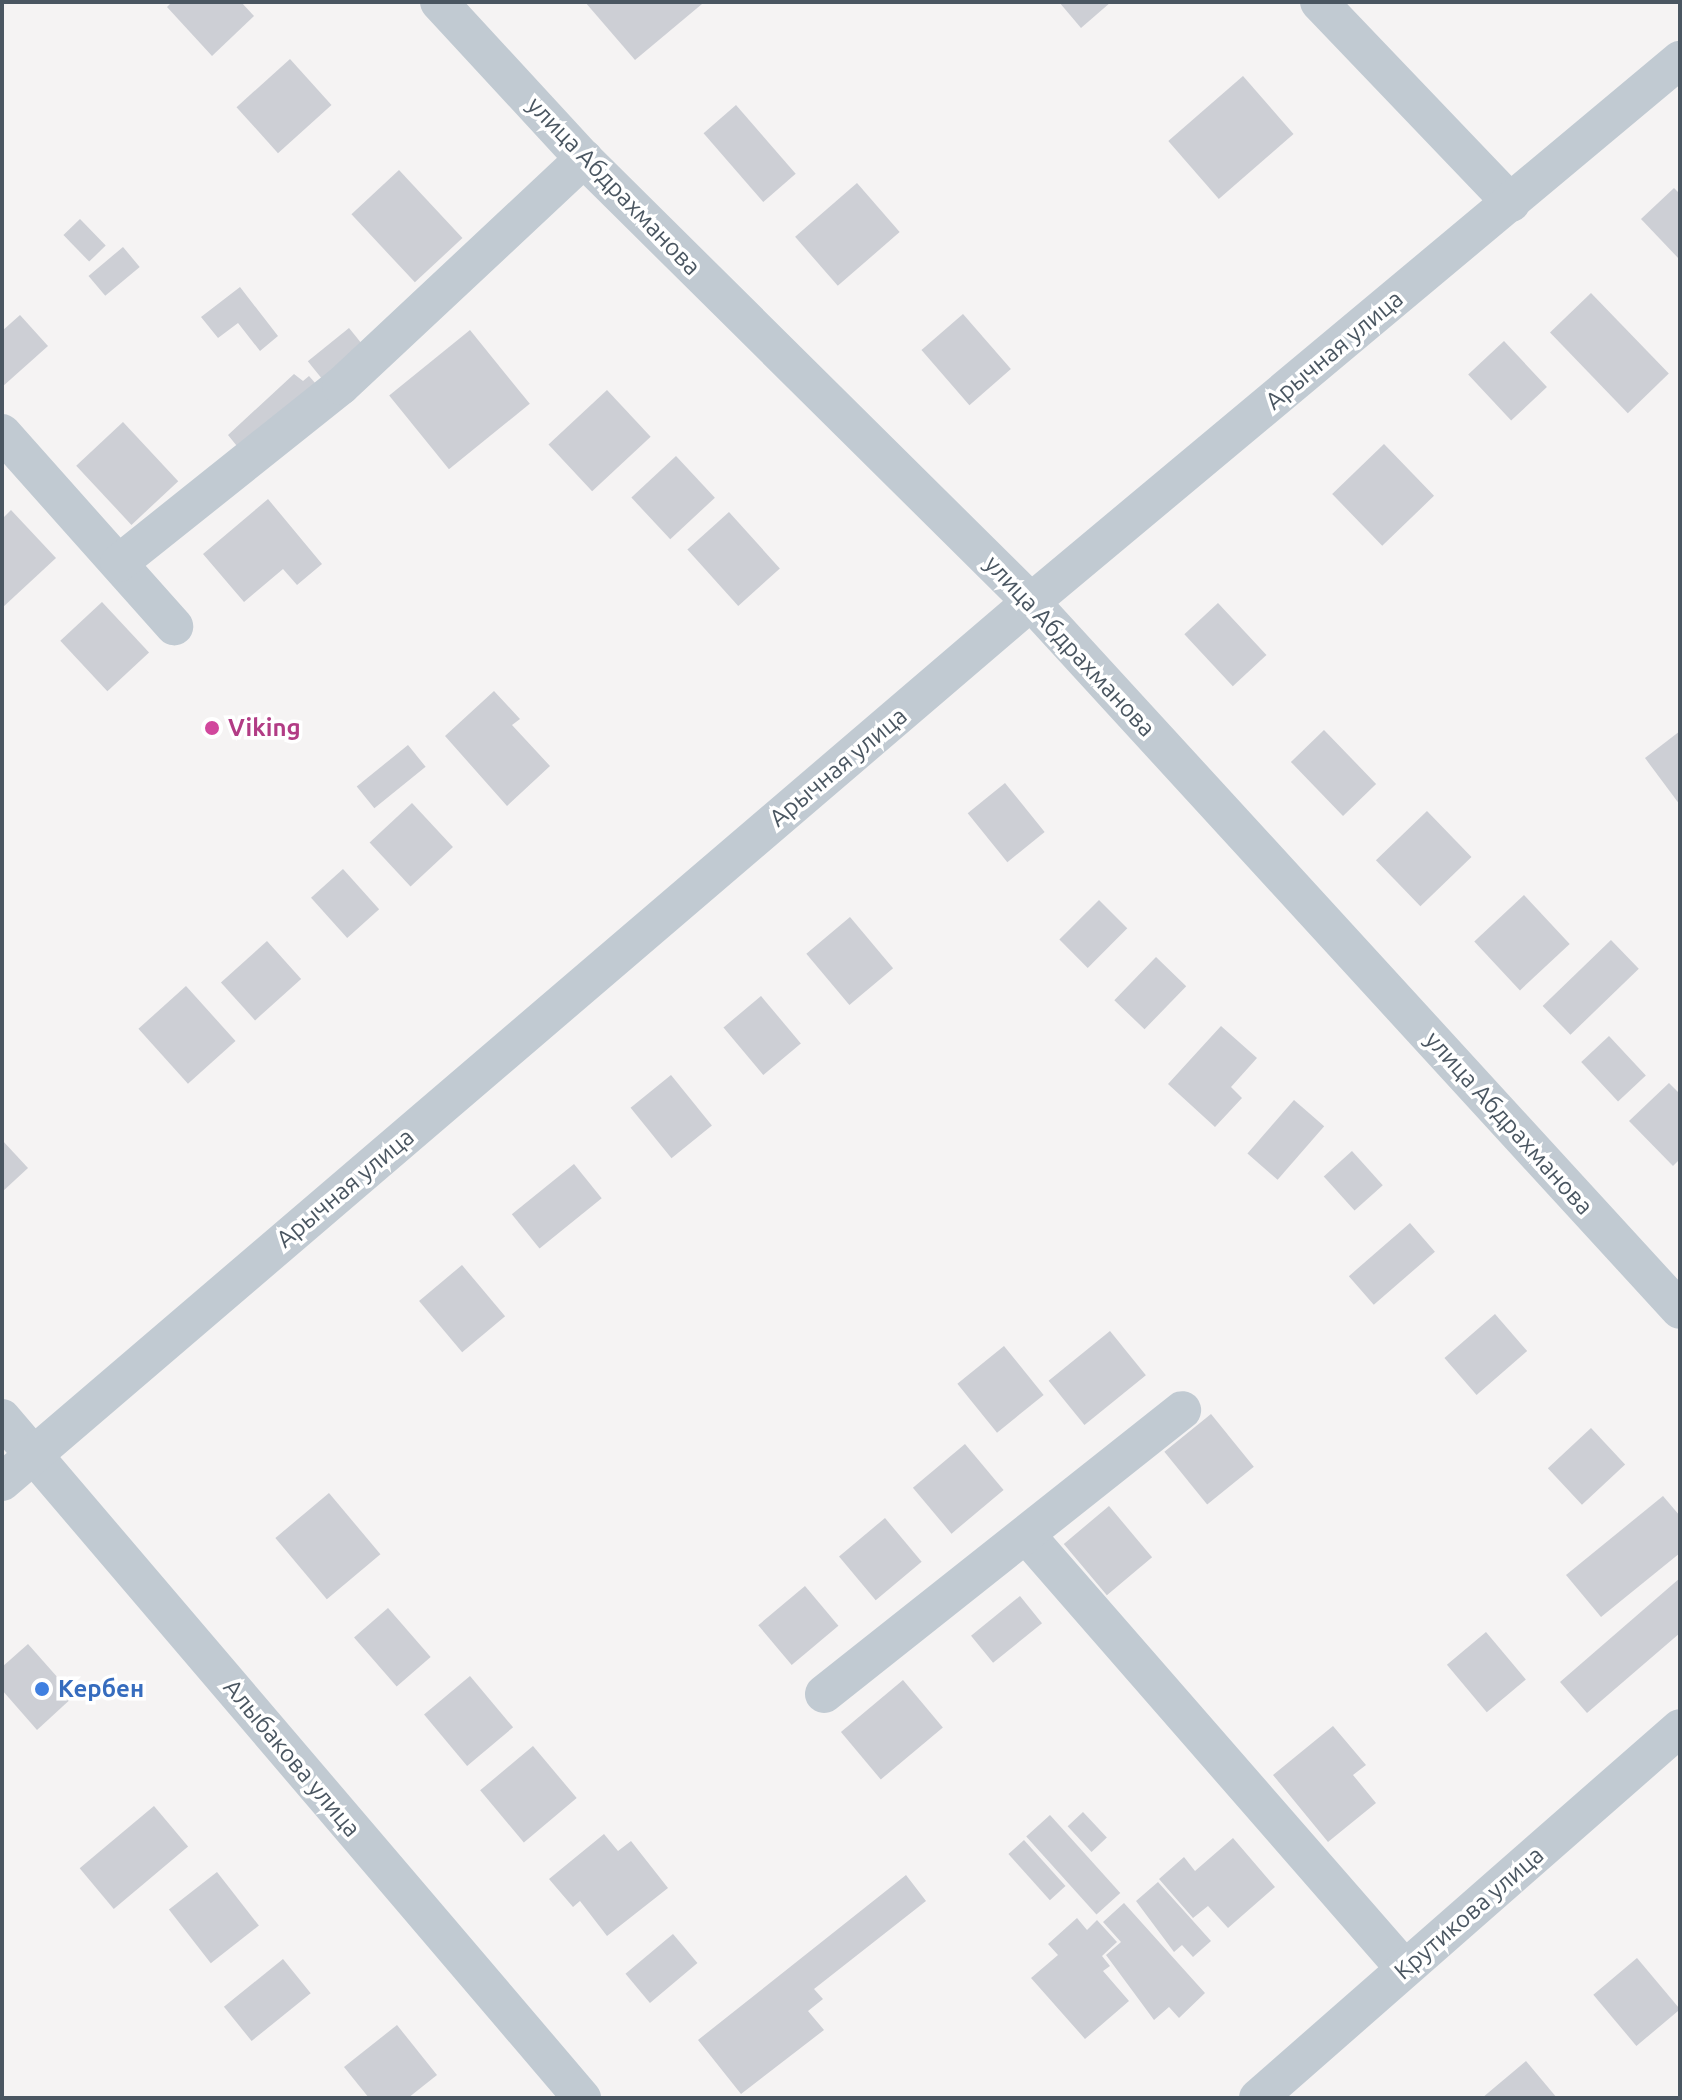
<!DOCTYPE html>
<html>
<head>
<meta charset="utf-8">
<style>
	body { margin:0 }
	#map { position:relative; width:1682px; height:2100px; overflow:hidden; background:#f5f3f3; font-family:Ubuntu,sans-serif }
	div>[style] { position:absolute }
	.building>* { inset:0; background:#cdcfd5; transform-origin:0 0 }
	.minor>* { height:38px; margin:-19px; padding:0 19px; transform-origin:19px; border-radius:19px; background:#c1cad2 }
	.dots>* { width:22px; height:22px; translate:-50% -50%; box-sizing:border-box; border:4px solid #fff; border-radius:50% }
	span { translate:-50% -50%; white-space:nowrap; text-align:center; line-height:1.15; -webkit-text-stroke:7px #fff; paint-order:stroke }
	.street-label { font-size:24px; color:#4a5661 }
	.hotel-label { font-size:24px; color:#b23c85; font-weight:700 }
	.left { translate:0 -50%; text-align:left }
	.shop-label { font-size:24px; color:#366cbe; font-weight:700 }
	.frame { position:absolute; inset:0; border:4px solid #4a5661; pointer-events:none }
</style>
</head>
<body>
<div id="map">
	<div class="building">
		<div style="clip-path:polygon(172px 2px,241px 2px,254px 16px,212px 56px,167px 7px)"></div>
		<div style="clip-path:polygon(585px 2px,700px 2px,702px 4px,635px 60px)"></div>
		<div style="clip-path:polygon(1059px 2px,1111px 2px,1081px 28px)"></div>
		<div style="left:290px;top:59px;width:62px;height:72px;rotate:48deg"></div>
		<div style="left:1243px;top:76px;width:77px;height:99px;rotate:49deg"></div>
		<div style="left:736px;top:105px;width:91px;height:43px;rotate:49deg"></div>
		<div style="left:399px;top:170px;width:93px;height:65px;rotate:47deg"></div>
		<div style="left:857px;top:183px;width:65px;height:82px;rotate:49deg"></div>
		<div style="clip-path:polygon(1674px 188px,1680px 194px,1680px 260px,1641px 219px)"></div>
		<div style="left:80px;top:219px;width:37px;height:23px;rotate:46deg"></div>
		<div style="left:123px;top:247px;width:26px;height:45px;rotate:50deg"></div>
		<div style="clip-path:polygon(240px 287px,278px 336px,260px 351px,238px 323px,218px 338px,201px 317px)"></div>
		<div style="left:1591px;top:293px;width:112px;height:57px;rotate:46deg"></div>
		<div style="left:963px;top:314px;width:73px;height:55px;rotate:49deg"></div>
		<div style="clip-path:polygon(20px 315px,48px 346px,2px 387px,2px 331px)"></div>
		<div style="left:349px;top:328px;width:28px;height:53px;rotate:51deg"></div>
		<div style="left:470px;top:330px;width:95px;height:104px;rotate:51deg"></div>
		<div style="left:1504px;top:341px;width:63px;height:49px;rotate:47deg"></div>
		<div style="clip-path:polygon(294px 374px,303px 381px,309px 376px,323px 392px,245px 456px,228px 435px)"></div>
		<div style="left:607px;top:390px;width:64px;height:80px;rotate:47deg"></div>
		<div style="left:123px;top:422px;width:81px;height:64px;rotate:47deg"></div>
		<div style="left:1384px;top:444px;width:72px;height:72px;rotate:46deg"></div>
		<div style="left:676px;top:456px;width:57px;height:61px;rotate:47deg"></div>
		<div style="clip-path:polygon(268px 499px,322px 564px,297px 585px,283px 569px,244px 602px,203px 554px)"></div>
		<div style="clip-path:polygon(11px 510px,56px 558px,2px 608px,2px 519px)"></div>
		<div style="left:729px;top:512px;width:76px;height:56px;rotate:48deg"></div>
		<div style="left:102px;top:602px;width:69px;height:57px;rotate:47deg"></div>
		<div style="left:1218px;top:603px;width:71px;height:46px;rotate:47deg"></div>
		<div style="clip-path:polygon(494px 691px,520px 719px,512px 725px,550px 766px,507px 806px,445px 736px)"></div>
		<div style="left:1324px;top:730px;width:75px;height:46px;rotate:46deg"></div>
		<div style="clip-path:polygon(1680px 731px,1680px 805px,1645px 758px)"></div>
		<div style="left:408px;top:745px;width:28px;height:66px;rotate:51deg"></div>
		<div style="left:1005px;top:783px;width:63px;height:48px;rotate:51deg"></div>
		<div style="left:412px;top:803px;width:60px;height:58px;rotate:47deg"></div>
		<div style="left:1427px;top:811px;width:64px;height:71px;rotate:46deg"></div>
		<div style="left:343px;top:869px;width:54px;height:43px;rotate:48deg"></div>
		<div style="left:1524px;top:895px;width:67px;height:68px;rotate:47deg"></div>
		<div style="left:1099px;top:900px;width:40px;height:56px;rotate:45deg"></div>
		<div style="left:850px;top:917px;width:67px;height:57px;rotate:50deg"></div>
		<div style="left:1611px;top:940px;width:40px;height:95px;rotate:46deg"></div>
		<div style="left:267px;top:941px;width:51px;height:62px;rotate:48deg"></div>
		<div style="left:1156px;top:957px;width:42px;height:60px;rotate:44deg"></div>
		<div style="left:186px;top:986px;width:74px;height:64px;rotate:48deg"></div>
		<div style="left:761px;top:996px;width:62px;height:49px;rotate:50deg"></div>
		<div style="clip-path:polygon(1221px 1026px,1257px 1058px,1231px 1087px,1242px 1098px,1215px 1127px,1168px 1084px)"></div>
		<div style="left:1609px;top:1036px;width:54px;height:38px;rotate:47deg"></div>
		<div style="left:671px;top:1075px;width:65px;height:52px;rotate:51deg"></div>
		<div style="clip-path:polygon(1669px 1083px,1680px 1094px,1680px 1159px,1673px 1166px,1629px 1121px)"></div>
		<div style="left:1294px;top:1100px;width:40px;height:71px;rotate:41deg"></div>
		<div style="clip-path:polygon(2px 1140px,28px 1168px,2px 1192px)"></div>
		<div style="left:1352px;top:1151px;width:46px;height:38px;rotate:48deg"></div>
		<div style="left:574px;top:1164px;width:44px;height:80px;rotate:51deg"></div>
		<div style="left:1410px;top:1223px;width:38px;height:81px;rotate:49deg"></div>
		<div style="left:462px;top:1265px;width:67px;height:56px;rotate:50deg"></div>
		<div style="left:1495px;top:1314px;width:49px;height:67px;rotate:49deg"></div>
		<div style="left:1110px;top:1331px;width:57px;height:79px;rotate:51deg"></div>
		<div style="left:1004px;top:1346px;width:63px;height:60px;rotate:51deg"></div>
		<div style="left:1211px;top:1414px;width:68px;height:60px;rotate:51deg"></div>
		<div style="left:1591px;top:1428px;width:50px;height:59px;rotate:47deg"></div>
		<div style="left:965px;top:1444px;width:60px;height:68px;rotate:50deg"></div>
		<div style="left:329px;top:1493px;width:80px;height:70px;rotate:50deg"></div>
		<div style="clip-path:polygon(1663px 1496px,1680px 1516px,1680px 1553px,1601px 1617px,1566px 1575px)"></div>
		<div style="left:1109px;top:1506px;width:67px;height:59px;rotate:50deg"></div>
		<div style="left:885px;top:1518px;width:57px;height:60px;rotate:50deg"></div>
		<div style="clip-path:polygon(1680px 1578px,1680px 1633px,1587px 1713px,1560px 1682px)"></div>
		<div style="left:805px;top:1586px;width:52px;height:61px;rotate:50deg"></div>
		<div style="left:1020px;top:1596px;width:35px;height:63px;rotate:51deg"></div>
		<div style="left:388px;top:1608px;width:65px;height:45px;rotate:49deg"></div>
		<div style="left:1486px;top:1632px;width:62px;height:51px;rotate:50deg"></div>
		<div style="clip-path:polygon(28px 1644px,74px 1696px,37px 1730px,2px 1690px,2px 1667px)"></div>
		<div style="left:470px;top:1676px;width:67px;height:60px;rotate:50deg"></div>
		<div style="left:903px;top:1680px;width:62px;height:81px;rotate:50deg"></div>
		<div style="clip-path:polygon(1333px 1726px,1366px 1765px,1353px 1775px,1376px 1803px,1328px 1842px,1273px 1775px)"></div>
		<div style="left:533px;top:1746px;width:68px;height:69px;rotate:50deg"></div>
		<div style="left:154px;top:1806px;width:53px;height:97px;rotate:50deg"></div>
		<div style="left:1083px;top:1812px;width:35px;height:21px;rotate:47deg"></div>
		<div style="left:1050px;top:1815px;width:105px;height:32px;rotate:48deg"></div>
		<div style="clip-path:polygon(604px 1834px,618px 1851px,631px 1841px,668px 1888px,607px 1936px,580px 1901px,573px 1907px,549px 1879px)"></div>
		<div style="clip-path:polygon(1233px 1838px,1275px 1887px,1228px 1928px,1208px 1906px,1193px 1918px,1159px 1879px,1184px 1857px,1195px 1871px)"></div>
		<div style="left:1024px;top:1840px;width:62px;height:21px;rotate:48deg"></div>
		<div style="left:217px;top:1872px;width:68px;height:61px;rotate:52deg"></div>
		<div style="clip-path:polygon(906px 1875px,926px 1901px,814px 1989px,823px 1999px,808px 2011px,824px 2030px,741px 2094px,698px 2040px)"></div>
		<div style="clip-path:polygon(1158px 1882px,1211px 1941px,1193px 1957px,1182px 1945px,1174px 1952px,1136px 1901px)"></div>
		<div style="clip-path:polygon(1124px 1903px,1205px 1993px,1179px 2018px,1169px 2007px,1154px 2020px,1106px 1955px,1121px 1942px,1103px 1922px)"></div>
		<div style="clip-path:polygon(1077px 1918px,1087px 1930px,1097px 1920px,1117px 1942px,1102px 1956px,1110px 1966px,1103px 1971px,1129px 2001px,1085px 2039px,1031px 1978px,1058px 1955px,1048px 1944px)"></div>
		<div style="left:673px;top:1934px;width:38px;height:62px;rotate:50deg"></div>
		<div style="left:1637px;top:1958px;width:67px;height:57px;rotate:50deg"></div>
		<div style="left:283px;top:1959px;width:44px;height:76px;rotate:51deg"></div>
		<div style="clip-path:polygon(397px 2025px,437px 2075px,408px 2098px,369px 2098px,344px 2067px)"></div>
		<div style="clip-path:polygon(1526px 2061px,1557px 2098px,1482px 2098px)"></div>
	</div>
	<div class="minor">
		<div style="left:439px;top:2px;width:214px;rotate:47.3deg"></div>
		<div style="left:584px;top:159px;width:629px;rotate:44.74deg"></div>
		<div style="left:1031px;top:602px;width:960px;rotate:47.49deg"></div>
		<div style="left:1319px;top:2px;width:278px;rotate:46.3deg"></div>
		<div style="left:2px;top:433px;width:259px;rotate:48.3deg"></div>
		<div style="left:119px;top:563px;width:284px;rotate:-38.6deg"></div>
		<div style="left:341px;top:386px;width:333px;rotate:-43.1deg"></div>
		<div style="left:2px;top:1418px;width:894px;rotate:49.54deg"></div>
		<div style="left:2px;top:1482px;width:1354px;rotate:-40.54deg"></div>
		<div style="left:1031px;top:602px;width:846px;rotate:-39.87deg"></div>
		<div style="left:1028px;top:1537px;width:573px;rotate:48.89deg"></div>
		<div style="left:824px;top:1694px;width:457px;rotate:-38.4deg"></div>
		<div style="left:1258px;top:2098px;width:561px;rotate:-41.24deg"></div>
	</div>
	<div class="dots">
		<div style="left:212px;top:728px;background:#d1479c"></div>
		<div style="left:42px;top:1689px;background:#3f7fe0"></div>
	</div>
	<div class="street-label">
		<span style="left:614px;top:186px;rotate:46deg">улица Абдрахманова</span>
		<span style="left:1334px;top:350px;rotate:-40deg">Арычная улица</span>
		<span style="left:1070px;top:646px;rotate:47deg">улица Абдрахманова</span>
		<span style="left:838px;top:767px;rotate:-40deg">Арычная улица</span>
		<span style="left:1509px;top:1123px;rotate:48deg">улица Абдрахманова</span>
		<span style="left:345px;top:1188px;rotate:-40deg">Арычная улица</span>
		<span style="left:292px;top:1758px;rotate:50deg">Алыбакова улица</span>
		<span style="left:1469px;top:1913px;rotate:-41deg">Крутикова улица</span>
	</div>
	<div class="hotel-label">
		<span class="left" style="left:228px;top:728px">Viking</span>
	</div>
	<div class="shop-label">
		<span class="left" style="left:58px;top:1689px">Кербен</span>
	</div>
	<div class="frame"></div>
</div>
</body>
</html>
